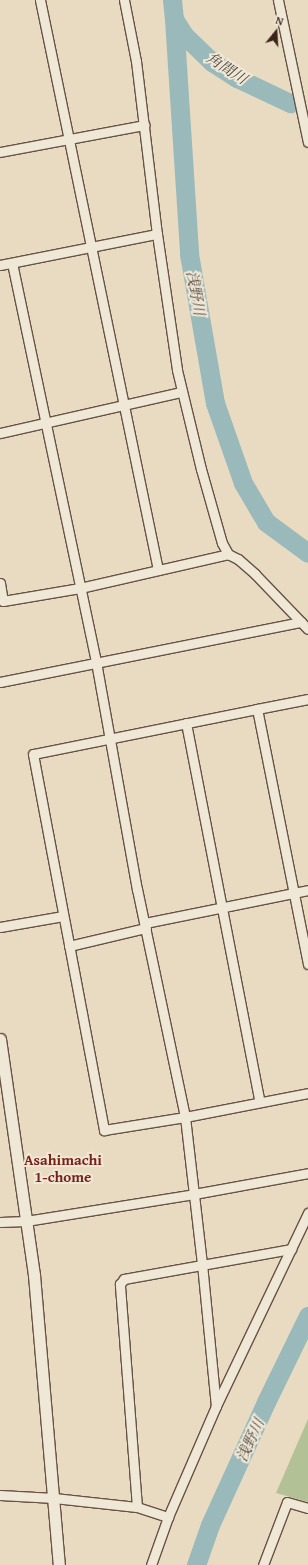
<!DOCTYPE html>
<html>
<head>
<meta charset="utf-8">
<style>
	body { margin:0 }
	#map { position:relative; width:308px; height:1565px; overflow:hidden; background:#e8dbc1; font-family:"Gentium Book Plus","Noto Serif JP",serif }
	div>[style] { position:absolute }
	.green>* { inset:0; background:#b3c196 }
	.river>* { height:19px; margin:-9.5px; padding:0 9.5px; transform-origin:9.5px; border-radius:9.5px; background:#99b9ba }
	.roads { filter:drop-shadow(1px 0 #685244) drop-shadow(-1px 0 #685244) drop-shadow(0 1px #685244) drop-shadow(0 -1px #685244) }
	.minor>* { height:9px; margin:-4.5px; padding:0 4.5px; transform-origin:4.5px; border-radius:4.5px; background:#f0e8d7 }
	.tertiary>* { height:11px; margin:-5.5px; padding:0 5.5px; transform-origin:5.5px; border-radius:5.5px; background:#f0e8d7 }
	span { translate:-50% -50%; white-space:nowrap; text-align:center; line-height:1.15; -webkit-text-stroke:4px #f0e8d7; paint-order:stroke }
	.water-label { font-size:15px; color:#544942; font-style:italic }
	.neighbourhood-label { font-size:15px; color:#7a1f14; font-weight:700 }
	.north { position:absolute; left:256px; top:12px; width:40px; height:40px; -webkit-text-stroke:3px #f0e8d7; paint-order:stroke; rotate:18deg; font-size:11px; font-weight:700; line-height:16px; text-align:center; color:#3d241a }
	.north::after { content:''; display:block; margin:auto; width:14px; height:18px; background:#3d241a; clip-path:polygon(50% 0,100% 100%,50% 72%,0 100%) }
</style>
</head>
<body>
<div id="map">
	<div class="green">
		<div style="clip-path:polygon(308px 1419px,308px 1502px,276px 1493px)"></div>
	</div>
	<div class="river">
		<div style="left:172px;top:0;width:19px;rotate:84deg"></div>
		<div style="left:174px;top:19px;width:235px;rotate:86.3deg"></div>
		<div style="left:189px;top:254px;width:151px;rotate:80.1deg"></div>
		<div style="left:215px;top:403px;width:85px;rotate:70.7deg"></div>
		<div style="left:243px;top:483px;width:45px;rotate:59.5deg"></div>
		<div style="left:266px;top:522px;width:52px;rotate:36.4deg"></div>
		<div style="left:174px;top:19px;width:19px;rotate:58deg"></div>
		<div style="left:184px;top:35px;width:39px;rotate:44deg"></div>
		<div style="left:212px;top:62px;width:30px;rotate:33deg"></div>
		<div style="left:237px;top:78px;width:59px;rotate:25.3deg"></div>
		<div style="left:196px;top:1565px;width:42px;rotate:-70.7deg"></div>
		<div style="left:210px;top:1525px;width:135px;rotate:-65.5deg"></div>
		<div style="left:266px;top:1402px;width:96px;rotate:-64deg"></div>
	</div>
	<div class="roads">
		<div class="minor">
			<div style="left:40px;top:0;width:582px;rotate:78.3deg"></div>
			<div style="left:124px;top:0;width:62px;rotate:78.9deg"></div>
			<div style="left:136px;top:61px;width:174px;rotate:83.1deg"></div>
			<div style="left:157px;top:234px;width:137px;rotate:81.6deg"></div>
			<div style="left:177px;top:370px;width:102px;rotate:76.4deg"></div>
			<div style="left:201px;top:469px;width:77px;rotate:74.2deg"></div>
			<div style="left:222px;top:543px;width:13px;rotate:61deg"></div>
			<div style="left:228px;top:554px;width:11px;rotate:27deg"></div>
			<div style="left:238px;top:559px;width:23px;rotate:41deg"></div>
			<div style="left:255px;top:574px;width:76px;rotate:46.1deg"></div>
			<div style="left:278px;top:0;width:145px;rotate:78.1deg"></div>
			<div style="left:0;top:152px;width:147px;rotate:-10.6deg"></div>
			<div style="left:12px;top:263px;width:408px;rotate:78.1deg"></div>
			<div style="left:96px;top:662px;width:231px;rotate:79.8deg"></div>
			<div style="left:137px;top:889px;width:233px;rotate:78.1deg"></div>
			<div style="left:185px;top:1117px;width:148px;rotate:83.4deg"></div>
			<div style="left:202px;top:1264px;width:143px;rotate:84.4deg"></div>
			<div style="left:0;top:265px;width:160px;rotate:-11.2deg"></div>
			<div style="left:0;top:433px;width:186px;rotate:-12.8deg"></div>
			<div style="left:0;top:583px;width:18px;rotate:81deg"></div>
			<div style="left:3px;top:601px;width:78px;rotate:-9.6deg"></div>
			<div style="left:80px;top:588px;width:152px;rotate:-12.9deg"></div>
			<div style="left:0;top:682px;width:307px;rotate:-11.3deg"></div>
			<div style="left:257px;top:709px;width:52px;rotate:-11.1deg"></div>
			<div style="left:186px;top:723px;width:386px;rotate:79deg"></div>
			<div style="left:145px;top:923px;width:166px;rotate:-11.4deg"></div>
			<div style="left:0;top:927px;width:64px;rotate:-9.9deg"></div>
			<div style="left:69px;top:946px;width:79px;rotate:-13.2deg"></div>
			<div style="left:308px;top:964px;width:260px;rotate:-101.3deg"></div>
			<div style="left:257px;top:709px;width:228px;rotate:168.6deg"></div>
			<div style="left:33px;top:754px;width:383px;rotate:79.3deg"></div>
			<div style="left:104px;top:1130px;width:82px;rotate:-9.1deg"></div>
			<div style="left:185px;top:1117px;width:125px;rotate:-11deg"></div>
			<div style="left:0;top:1222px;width:26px;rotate:-2deg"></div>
			<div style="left:26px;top:1221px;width:170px;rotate:-9.1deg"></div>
			<div style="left:194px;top:1194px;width:116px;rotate:-10.4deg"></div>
			<div style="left:0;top:1495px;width:54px;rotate:3.2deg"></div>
			<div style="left:54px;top:1498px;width:83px;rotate:6.2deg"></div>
			<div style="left:137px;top:1507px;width:33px;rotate:18deg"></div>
			<div style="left:137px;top:1507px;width:224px;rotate:-94.4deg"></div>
			<div style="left:120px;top:1284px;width:6px;rotate:-51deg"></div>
			<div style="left:124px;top:1279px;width:170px;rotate:-10.2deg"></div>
			<div style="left:151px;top:1565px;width:51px;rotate:-70.5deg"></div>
			<div style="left:168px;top:1517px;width:121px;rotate:-66.6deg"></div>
			<div style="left:216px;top:1406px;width:214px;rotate:-64.5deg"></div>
			<div style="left:263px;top:1565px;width:67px;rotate:-69.1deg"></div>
			<div style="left:287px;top:1502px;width:22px;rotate:16deg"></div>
		</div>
		<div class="tertiary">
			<div style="left:0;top:1039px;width:238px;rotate:81.8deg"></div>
			<div style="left:34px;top:1275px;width:291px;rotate:85.1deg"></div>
		</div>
	</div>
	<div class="water-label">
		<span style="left:227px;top:68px;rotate:33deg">角間川</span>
		<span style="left:196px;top:293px;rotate:80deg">浅野川</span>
		<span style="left:250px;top:1440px;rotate:-65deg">浅野川</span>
	</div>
	<div class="neighbourhood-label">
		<span style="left:63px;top:1168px">Asahimachi<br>1-chome</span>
	</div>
	<div class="north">N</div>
</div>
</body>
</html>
